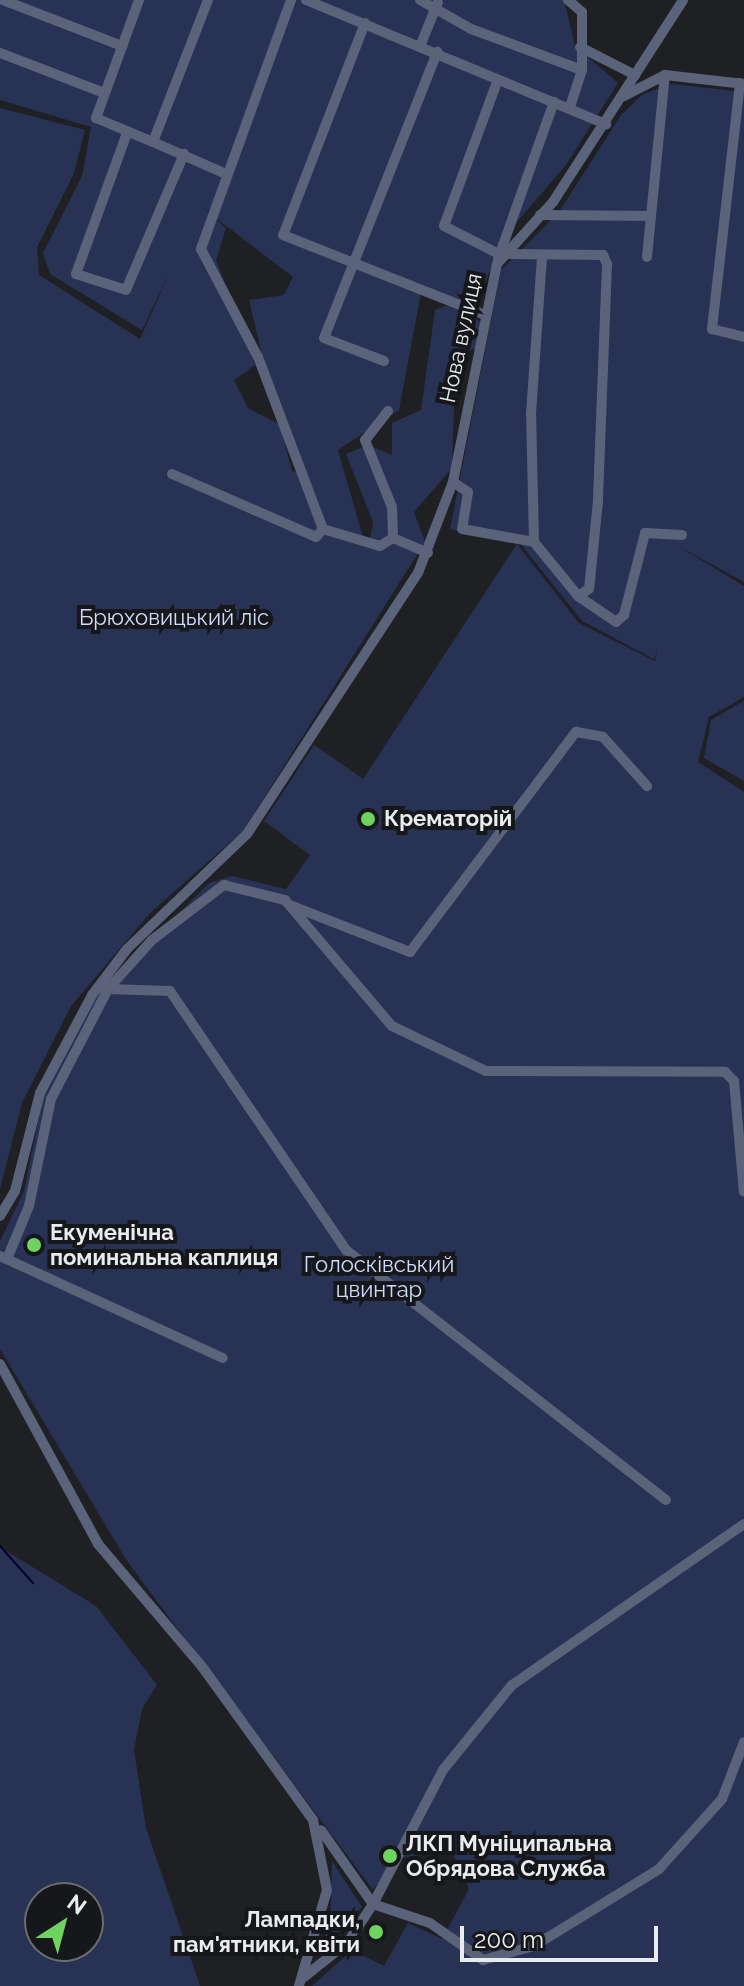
<!DOCTYPE html>
<html>
<head>
<meta charset="utf-8">
<style>
	body { margin:0 }
	#map { position:relative; width:744px; height:1986px; overflow:hidden; background:#1f2023; font-family:Raleway,sans-serif }
	div>[style] { position:absolute }
	.green>* { inset:0; background:#283255 }
	.stream>* { height:2px; margin:-1px; padding:0 1px; transform-origin:1px; border-radius:1px; background:#03002a }
	.minor>* { height:10px; margin:-5px; padding:0 5px; transform-origin:5px; border-radius:5px; background:#5b637b }
	.dots>* { width:22px; height:22px; translate:-50% -50%; box-sizing:border-box; border:4px solid #16171a; border-radius:50% }
	span { translate:-50% -50%; white-space:nowrap; text-align:center; line-height:1.15; -webkit-text-stroke:8px #16171a; paint-order:stroke }
	.street-label { font-size:22px; color:#eaebed }
	.park-label { font-size:22px; color:#d0dbfc }
	.poi-label { font-size:22px; color:#eaebed; font-weight:700 }
	.left { translate:0 -50%; text-align:left }
	.right { translate:-100% -50%; text-align:right }
	.north { position:absolute; left:24px; top:1882px; width:80px; height:80px; box-sizing:border-box; background:#16171a; border:2px solid #6b6c6e; border-radius:50%; rotate:36deg; font-size:22px; font-weight:700; line-height:32px; text-align:center; color:#eaebed }
	.north::after { content:''; display:block; margin:auto; width:28px; height:36px; background:#6fd360; clip-path:polygon(50% 0,100% 100%,50% 72%,0 100%) }
	.scale { position:absolute; left:460px; top:1926px; width:198px; height:36px; box-sizing:border-box; border:4px solid #eaebed; border-top:0; padding-left:10px; font-size:24px; line-height:28px; white-space:nowrap; color:#eaebed; -webkit-text-stroke:6px #16171a; paint-order:stroke }
</style>
</head>
<body>
<div id="map">
	<div class="green">
		<div style="clip-path:polygon(evenodd,0 0,564px 0,575px 46px,618px 83px,566px 165px,510px 230px,473px 306px,421px 293px,399px 410px,338px 450px,363px 537px,337px 529px,370px 540px,373px 522px,346px 454px,368px 445px,392px 455px,392px 423px,421px 410px,435px 310px,448px 305px,481px 322px,476px 348px,466px 352px,455px 377px,452px 468px,414px 512px,425px 542px,243px 831px,150px 913px,71px 1006px,22px 1103px,0 1189px,0 108px,85px 130px,74px 173px,37px 247px,39px 275px,140px 339px,170px 272px,142px 330px,50px 274px,43px 253px,82px 176px,91px 127px,0 100px,0 0,199px 205px,293px 277px,284px 295px,249px 300px,268px 380px,305px 474px,292px 471px,280px 425px,248px 408px,234px 380px,255px 365px,216px 260px,226px 228px,199px 205px)"></div>
		<div style="clip-path:polygon(672px 84px,744px 92px,744px 582px,678px 546px,744px 586px,744px 697px,709px 717px,698px 762px,744px 792px,744px 1986px,312px 1986px,352px 1950px,384px 1966px,408px 1923px,442px 1939px,469px 1889px,452px 1852px,395px 1858px,373px 1890px,127px 1561px,0 1349px,0 1241px,24px 1191px,44px 1093px,98px 994px,209px 883px,232px 876px,286px 889px,310px 855px,264px 821px,314px 745px,363px 779px,517px 544px,579px 623px,655px 661px,658px 648px,654px 659px,582px 621px,519px 542px,450px 529px,501px 270px,559px 212px,621px 115px,643px 94px)"></div>
		<div style="clip-path:polygon(744px 701px,744px 781px,704px 758px,711px 720px)"></div>
		<div style="clip-path:polygon(evenodd,0 1547px,96px 1606px,157px 1685px,142px 1709px,134px 1750px,146px 1828px,200px 1986px,0 1986px,0 1547px,40px 1898px,88px 1898px,88px 1946px,40px 1946px,40px 1898px)"></div>
		<div style="clip-path:polygon(332px 1861px,362px 1907px,316px 1956px,330px 1925px)"></div>
	</div>
	<div class="stream">
		<div style="left:0;top:1546px;width:50px;rotate:48.3deg"></div>
	</div>
	<div class="minor">
		<div style="left:3px;top:0;width:128px;rotate:21.1deg"></div>
		<div style="left:139px;top:0;width:126px;rotate:110deg"></div>
		<div style="left:96px;top:118px;width:62px;rotate:22.8deg"></div>
		<div style="left:208px;top:0;width:152px;rotate:111.2deg"></div>
		<div style="left:153px;top:142px;width:77px;rotate:23.6deg"></div>
		<div style="left:291px;top:0;width:265px;rotate:109.9deg"></div>
		<div style="left:201px;top:249px;width:122px;rotate:62.2deg"></div>
		<div style="left:258px;top:357px;width:184px;rotate:69.3deg"></div>
		<div style="left:306px;top:0;width:325px;rotate:22.5deg"></div>
		<div style="left:420px;top:0;width:59px;rotate:29.6deg"></div>
		<div style="left:471px;top:29px;width:118px;rotate:20.3deg"></div>
		<div style="left:568px;top:0;width:18px;rotate:41deg"></div>
		<div style="left:582px;top:12px;width:58px;rotate:90deg"></div>
		<div style="left:582px;top:70px;width:40px;rotate:108deg"></div>
		<div style="left:365px;top:23px;width:227px;rotate:111.1deg"></div>
		<div style="left:283px;top:235px;width:217px;rotate:21.6deg"></div>
		<div style="left:421px;top:44px;width:45px;rotate:-68deg"></div>
		<div style="left:580px;top:47px;width:62px;rotate:27deg"></div>
		<div style="left:0;top:53px;width:111px;rotate:21deg"></div>
		<div style="left:497px;top:82px;width:153px;rotate:110.2deg"></div>
		<div style="left:444px;top:226px;width:62px;rotate:27deg"></div>
		<div style="left:499px;top:254px;width:104px;rotate:0.6deg"></div>
		<div style="left:603px;top:255px;width:10px;rotate:66deg"></div>
		<div style="left:607px;top:264px;width:237px;rotate:92.2deg"></div>
		<div style="left:598px;top:501px;width:88px;rotate:95.8deg"></div>
		<div style="left:589px;top:589px;width:13px;rotate:148deg"></div>
		<div style="left:740px;top:83px;width:248px;rotate:96.5deg"></div>
		<div style="left:712px;top:329px;width:33px;rotate:14deg"></div>
		<div style="left:624px;top:96px;width:46px;rotate:-27.1deg"></div>
		<div style="left:665px;top:75px;width:80px;rotate:6.5deg"></div>
		<div style="left:127px;top:133px;width:150px;rotate:109.9deg"></div>
		<div style="left:76px;top:274px;width:52px;rotate:17.7deg"></div>
		<div style="left:126px;top:290px;width:148px;rotate:-66.9deg"></div>
		<div style="left:540px;top:215px;width:111px;rotate:0.5deg"></div>
		<div style="left:647px;top:257px;width:183px;rotate:-84.4deg"></div>
		<div style="left:498px;top:259px;width:167px;rotate:-70.4deg"></div>
		<div style="left:384px;top:361px;width:64px;rotate:-159deg"></div>
		<div style="left:324px;top:338px;width:308px;rotate:-68.4deg"></div>
		<div style="left:388px;top:411px;width:37px;rotate:128deg"></div>
		<div style="left:365px;top:440px;width:72px;rotate:68.1deg"></div>
		<div style="left:392px;top:507px;width:31px;rotate:88deg"></div>
		<div style="left:172px;top:474px;width:157px;rotate:23.6deg"></div>
		<div style="left:316px;top:537px;width:11px;rotate:-49deg"></div>
		<div style="left:323px;top:529px;width:59px;rotate:16.6deg"></div>
		<div style="left:380px;top:546px;width:15px;rotate:-32deg"></div>
		<div style="left:393px;top:538px;width:38px;rotate:23deg"></div>
		<div style="left:453px;top:482px;width:18px;rotate:34deg"></div>
		<div style="left:468px;top:492px;width:37px;rotate:99deg"></div>
		<div style="left:462px;top:529px;width:73px;rotate:10.2deg"></div>
		<div style="left:534px;top:542px;width:70px;rotate:50.8deg"></div>
		<div style="left:578px;top:596px;width:46px;rotate:34.4deg"></div>
		<div style="left:616px;top:622px;width:11px;rotate:-41deg"></div>
		<div style="left:624px;top:615px;width:85px;rotate:-75.6deg"></div>
		<div style="left:645px;top:533px;width:37px;rotate:3deg"></div>
		<div style="left:534px;top:542px;width:128px;rotate:-91.3deg"></div>
		<div style="left:531px;top:414px;width:158px;rotate:-86deg"></div>
		<div style="left:292px;top:906px;width:127px;rotate:21.3deg"></div>
		<div style="left:410px;top:952px;width:276px;rotate:-53deg"></div>
		<div style="left:576px;top:732px;width:27px;rotate:10deg"></div>
		<div style="left:603px;top:737px;width:66px;rotate:48.1deg"></div>
		<div style="left:108px;top:989px;width:62px;rotate:1.8deg"></div>
		<div style="left:170px;top:991px;width:313px;rotate:55.8deg"></div>
		<div style="left:346px;top:1250px;width:406px;rotate:38deg"></div>
		<div style="left:0;top:1216px;width:29px;rotate:-59deg"></div>
		<div style="left:15px;top:1191px;width:101px;rotate:-75.7deg"></div>
		<div style="left:40px;top:1093px;width:111px;rotate:-62deg"></div>
		<div style="left:92px;top:995px;width:58px;rotate:-52.7deg"></div>
		<div style="left:127px;top:949px;width:166px;rotate:-43.8deg"></div>
		<div style="left:247px;top:834px;width:312px;rotate:-56.8deg"></div>
		<div style="left:418px;top:573px;width:97px;rotate:-69deg"></div>
		<div style="left:453px;top:482px;width:222px;rotate:-78.6deg"></div>
		<div style="left:497px;top:264px;width:84px;rotate:-47.9deg"></div>
		<div style="left:553px;top:202px;width:240px;rotate:-57.2deg"></div>
		<div style="left:0;top:1256px;width:245px;rotate:24.6deg"></div>
		<div style="left:7px;top:1259px;width:57px;rotate:-67.5deg"></div>
		<div style="left:29px;top:1206px;width:109px;rotate:-78.4deg"></div>
		<div style="left:51px;top:1099px;width:124px;rotate:-62.6deg"></div>
		<div style="left:108px;top:989px;width:66px;rotate:-48.1deg"></div>
		<div style="left:152px;top:940px;width:91px;rotate:-37.4deg"></div>
		<div style="left:224px;top:885px;width:63px;rotate:13.8deg"></div>
		<div style="left:285px;top:900px;width:165px;rotate:49.7deg"></div>
		<div style="left:392px;top:1026px;width:104px;rotate:25.6deg"></div>
		<div style="left:486px;top:1071px;width:239px;rotate:0.2deg"></div>
		<div style="left:725px;top:1072px;width:13px;rotate:45deg"></div>
		<div style="left:734px;top:1081px;width:111px;rotate:84.9deg"></div>
		<div style="left:0;top:1364px;width:205px;rotate:61.4deg"></div>
		<div style="left:98px;top:1544px;width:162px;rotate:49.7deg"></div>
		<div style="left:203px;top:1668px;width:188px;rotate:54.1deg"></div>
		<div style="left:313px;top:1820px;width:71px;rotate:78.7deg"></div>
		<div style="left:327px;top:1890px;width:100px;rotate:106.3deg"></div>
		<div style="left:744px;top:1524px;width:282px;rotate:145.2deg"></div>
		<div style="left:512px;top:1685px;width:109px;rotate:129.1deg"></div>
		<div style="left:443px;top:1770px;width:151px;rotate:117.6deg"></div>
		<div style="left:373px;top:1904px;width:60px;rotate:18.4deg"></div>
		<div style="left:430px;top:1923px;width:65px;rotate:34.9deg"></div>
		<div style="left:483px;top:1960px;width:53px;rotate:-15.4deg"></div>
		<div style="left:534px;top:1946px;width:147px;rotate:-31.6deg"></div>
		<div style="left:659px;top:1869px;width:94px;rotate:-48deg"></div>
		<div style="left:722px;top:1799px;width:61px;rotate:-68.9deg"></div>
		<div style="left:304px;top:1977px;width:56px;rotate:-38.5deg"></div>
		<div style="left:348px;top:1942px;width:45px;rotate:-56.7deg"></div>
		<div style="left:373px;top:1904px;width:90px;rotate:-125.1deg"></div>
	</div>
	<div class="dots">
		<div style="left:368px;top:819px;background:#6fd360"></div>
		<div style="left:34px;top:1245px;background:#6fd360"></div>
		<div style="left:390px;top:1856px;background:#6fd360"></div>
		<div style="left:376px;top:1932px;background:#6fd360"></div>
	</div>
	<div class="street-label">
		<span style="left:461px;top:338px;rotate:-78deg">Нова вулиця</span>
	</div>
	<div class="park-label">
		<span style="left:174px;top:618px">Брюховицький ліс</span>
		<span style="left:379px;top:1277px">Голосківський<br>цвинтар</span>
	</div>
	<div class="poi-label">
		<span class="left" style="left:384px;top:819px">Крематорій</span>
		<span class="left" style="left:50px;top:1245px">Екуменічна<br>поминальна каплиця</span>
		<span class="left" style="left:406px;top:1856px">ЛКП Муніципальна<br>Обрядова Служба</span>
		<span class="right" style="left:360px;top:1932px">Лампадки,<br>пам'ятники, квіти</span>
	</div>
	<div class="north">N</div>
	<div class="scale">200 m</div>
</div>
</body>
</html>
